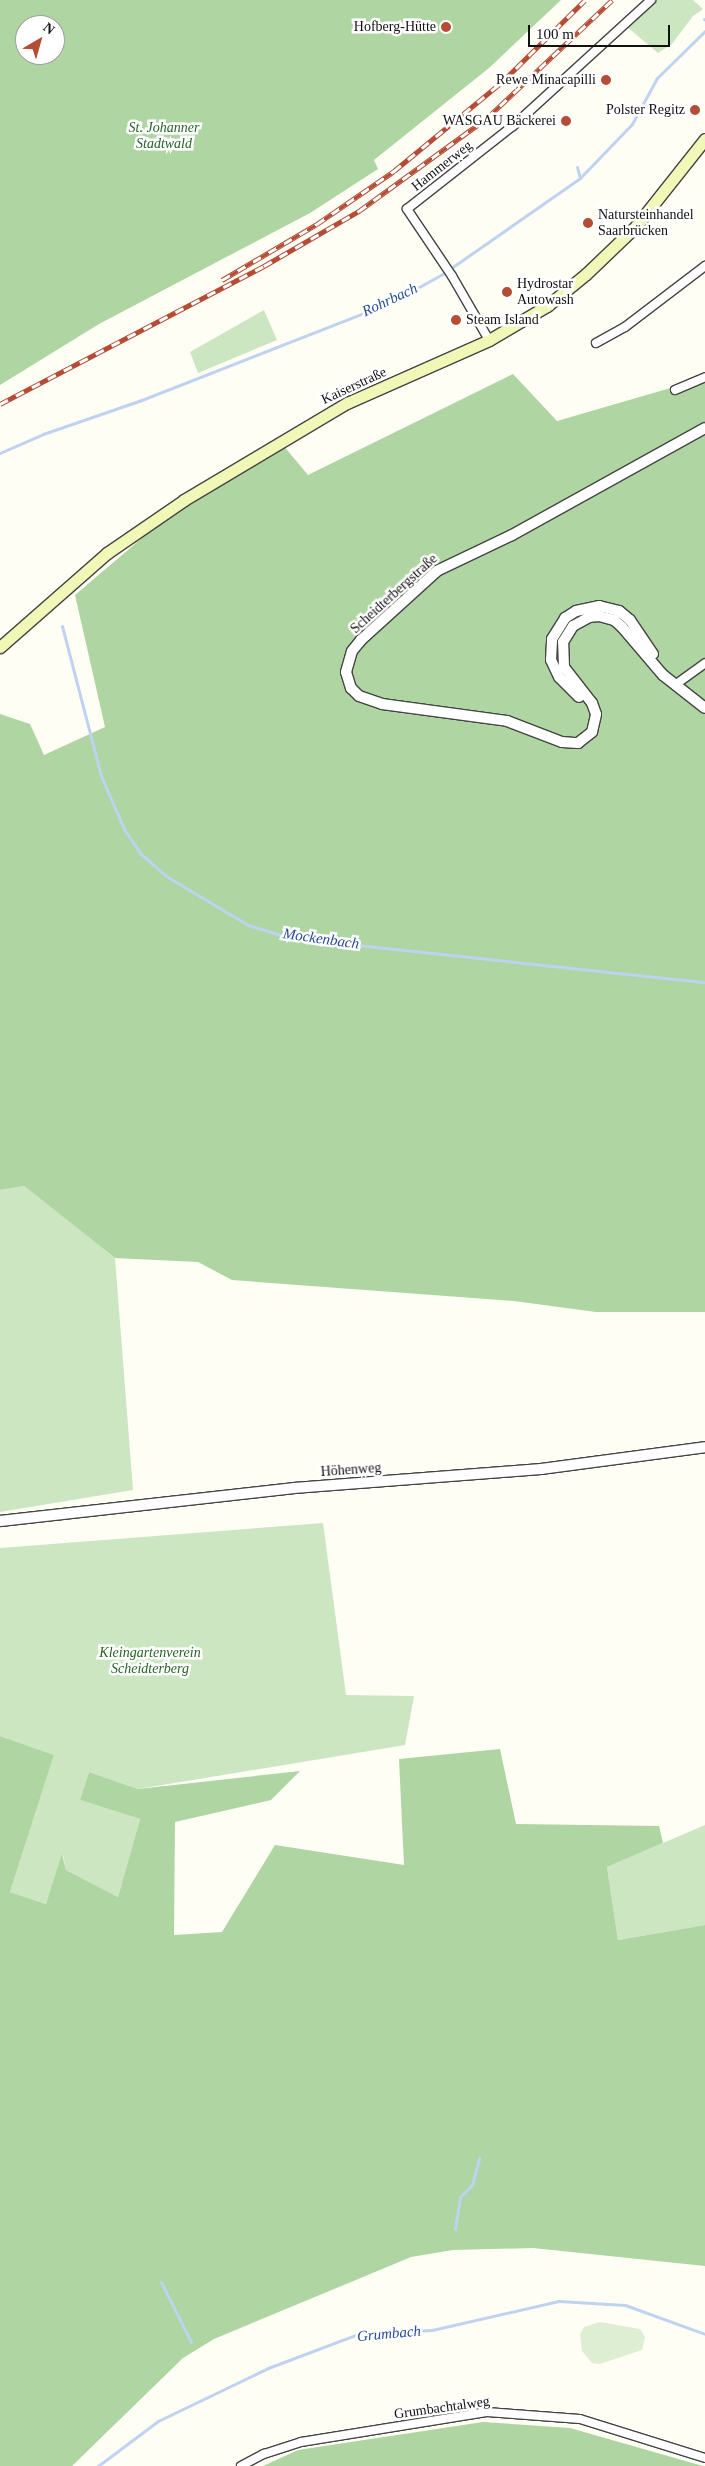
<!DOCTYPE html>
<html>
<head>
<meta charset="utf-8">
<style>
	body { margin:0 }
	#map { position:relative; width:705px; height:2466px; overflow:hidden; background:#fefef5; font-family:"Times New Roman",serif }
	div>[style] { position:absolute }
	.green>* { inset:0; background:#cce6c1 }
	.forest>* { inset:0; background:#aed5a2 }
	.pitch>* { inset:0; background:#deeed2 }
	.stream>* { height:3px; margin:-1.5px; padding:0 1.5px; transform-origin:1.5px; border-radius:1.5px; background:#bfd3f1 }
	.roads { filter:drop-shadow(1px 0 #444) drop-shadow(-1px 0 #444) drop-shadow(0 1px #444) drop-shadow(0 -1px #444) }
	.minor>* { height:8px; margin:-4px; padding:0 4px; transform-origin:4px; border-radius:4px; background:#fff }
	.tertiary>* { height:10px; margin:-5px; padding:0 5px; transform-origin:5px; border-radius:5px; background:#fff }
	.secondary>* { height:11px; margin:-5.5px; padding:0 5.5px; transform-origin:5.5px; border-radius:5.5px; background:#f0f7b7 }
	.rail>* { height:5px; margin-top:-2.5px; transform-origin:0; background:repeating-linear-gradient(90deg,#fff 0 9px,#b44c36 0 18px); box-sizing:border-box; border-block:1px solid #b44c36 }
	.dots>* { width:14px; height:14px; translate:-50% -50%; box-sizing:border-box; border:2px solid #fff; border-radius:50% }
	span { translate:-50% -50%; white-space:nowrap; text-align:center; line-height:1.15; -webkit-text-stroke:5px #fff; paint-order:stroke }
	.poi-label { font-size:14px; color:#111 }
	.right { translate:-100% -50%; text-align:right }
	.left { translate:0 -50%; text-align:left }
	.park-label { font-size:14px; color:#266327; font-style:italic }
	.street-label { font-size:14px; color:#111 }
	.water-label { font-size:15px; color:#254c97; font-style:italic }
	.north { position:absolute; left:15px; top:15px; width:50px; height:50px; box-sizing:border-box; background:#fff; border:1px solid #a0a0a0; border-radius:50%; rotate:38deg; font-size:14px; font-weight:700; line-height:20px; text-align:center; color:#111 }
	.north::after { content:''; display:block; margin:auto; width:18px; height:22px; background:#b44c36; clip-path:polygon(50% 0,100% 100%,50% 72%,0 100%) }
	.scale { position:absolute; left:528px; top:25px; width:142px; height:22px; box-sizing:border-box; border:2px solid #111; border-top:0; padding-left:6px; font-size:15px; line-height:18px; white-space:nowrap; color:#111; -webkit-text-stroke:4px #fff; paint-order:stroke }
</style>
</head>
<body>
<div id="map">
	<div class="green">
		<div style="clip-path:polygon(657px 0,693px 0,703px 9px,693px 16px,672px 44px,658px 53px,626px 26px)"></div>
		<div style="clip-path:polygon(264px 310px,277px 340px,198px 373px,190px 352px)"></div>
		<div style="clip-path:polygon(24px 1186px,115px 1258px,133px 1490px,0 1512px,0 1190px)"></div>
		<div style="clip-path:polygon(323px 1523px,346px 1695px,414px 1696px,405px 1745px,138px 1789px,89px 1772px,80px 1800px,140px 1819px,118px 1897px,66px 1870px,63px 1855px,46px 1904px,10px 1892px,54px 1755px,0 1736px,0 1548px)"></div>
		<div style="clip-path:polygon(705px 1825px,705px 1925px,618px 1940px,607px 1867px)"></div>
	</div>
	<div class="forest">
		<div style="clip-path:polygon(evenodd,0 0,561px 0,489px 68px,374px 160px,378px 169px,310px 213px,99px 324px,0 385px,0 0,25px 25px,55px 25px,55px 55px,25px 55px,25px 25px)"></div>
		<div style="clip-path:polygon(513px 374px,557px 421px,705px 378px,705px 1312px,596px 1312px,514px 1301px,232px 1280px,198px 1262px,115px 1258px,24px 1186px,0 1190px,0 714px,30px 724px,44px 755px,105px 727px,75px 595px,162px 521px,282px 444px,308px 475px)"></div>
		<div style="clip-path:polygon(0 1736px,54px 1755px,10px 1892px,46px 1904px,62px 1854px,66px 1870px,118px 1897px,140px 1819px,80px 1800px,89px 1772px,138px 1789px,300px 1771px,271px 1800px,175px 1822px,174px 1935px,222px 1932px,275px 1845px,404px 1865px,399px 1759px,500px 1749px,516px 1824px,659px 1826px,663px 1843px,607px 1867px,618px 1940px,705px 1925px,705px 2266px,533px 2248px,453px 2250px,411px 2257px,214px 2339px,183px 2358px,72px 2466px,0 2466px)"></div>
		<div style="clip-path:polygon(483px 2422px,570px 2428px,703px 2466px,263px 2466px,298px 2450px)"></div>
	</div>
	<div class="pitch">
		<div style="clip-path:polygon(600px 2322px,640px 2329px,645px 2337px,642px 2350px,600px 2364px,592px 2363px,582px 2351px,580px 2334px,584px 2327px)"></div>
	</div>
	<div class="stream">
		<div style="left:704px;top:19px;width:1px;rotate:45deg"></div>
		<div style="left:577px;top:167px;width:11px;rotate:75deg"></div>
		<div style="left:0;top:453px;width:47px;rotate:-23.8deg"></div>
		<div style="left:43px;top:434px;width:102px;rotate:-19deg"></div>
		<div style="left:139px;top:401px;width:274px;rotate:-21.4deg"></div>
		<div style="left:394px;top:301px;width:57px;rotate:-29.2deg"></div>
		<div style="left:444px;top:273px;width:166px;rotate:-34.9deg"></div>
		<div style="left:580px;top:178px;width:75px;rotate:-46.1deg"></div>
		<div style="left:632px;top:124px;width:52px;rotate:-61.5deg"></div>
		<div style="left:657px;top:78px;width:67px;rotate:-44.4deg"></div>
		<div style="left:62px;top:626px;width:155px;rotate:75.4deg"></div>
		<div style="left:101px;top:776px;width:58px;rotate:66.5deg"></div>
		<div style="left:124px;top:829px;width:30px;rotate:56deg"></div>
		<div style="left:141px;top:854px;width:33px;rotate:41deg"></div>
		<div style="left:166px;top:876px;width:96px;rotate:30.9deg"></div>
		<div style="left:248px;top:925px;width:45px;rotate:16.8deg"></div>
		<div style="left:291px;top:938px;width:416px;rotate:6.1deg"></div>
		<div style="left:455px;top:2229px;width:32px;rotate:-81deg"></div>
		<div style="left:460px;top:2197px;width:17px;rotate:-45deg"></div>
		<div style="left:472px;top:2185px;width:28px;rotate:-75deg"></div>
		<div style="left:161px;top:2282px;width:67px;rotate:63.4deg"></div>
		<div style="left:98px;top:2466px;width:75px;rotate:-36.9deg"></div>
		<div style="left:158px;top:2421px;width:122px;rotate:-25.7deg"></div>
		<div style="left:268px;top:2368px;width:96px;rotate:-20.7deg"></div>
		<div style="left:358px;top:2334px;width:74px;rotate:-3.1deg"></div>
		<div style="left:432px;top:2330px;width:130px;rotate:-12.9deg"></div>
		<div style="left:559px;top:2301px;width:66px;rotate:3.5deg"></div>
		<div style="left:625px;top:2305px;width:85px;rotate:19.9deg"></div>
	</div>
	<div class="roads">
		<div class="minor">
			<div style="left:489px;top:340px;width:74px;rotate:-120deg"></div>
			<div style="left:452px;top:276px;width:81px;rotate:-123.9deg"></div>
			<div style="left:407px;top:209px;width:135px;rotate:-38.1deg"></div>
			<div style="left:513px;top:126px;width:187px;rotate:-42.4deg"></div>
			<div style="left:596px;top:343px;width:33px;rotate:-29deg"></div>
			<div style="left:625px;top:327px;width:101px;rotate:-37.3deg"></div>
			<div style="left:675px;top:390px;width:33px;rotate:-23deg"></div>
			<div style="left:675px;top:685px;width:37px;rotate:-36deg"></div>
			<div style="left:241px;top:2466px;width:26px;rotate:-28deg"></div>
			<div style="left:264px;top:2454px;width:39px;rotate:-18deg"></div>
			<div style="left:301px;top:2442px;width:188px;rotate:-9.2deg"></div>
			<div style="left:487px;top:2412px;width:93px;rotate:4.3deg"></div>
			<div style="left:580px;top:2419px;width:131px;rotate:17.3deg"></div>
		</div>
		<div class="tertiary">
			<div style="left:705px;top:428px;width:221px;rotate:151deg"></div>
			<div style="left:512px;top:535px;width:83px;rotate:154.4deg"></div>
			<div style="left:437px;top:571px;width:103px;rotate:137.8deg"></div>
			<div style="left:361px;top:640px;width:14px;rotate:129deg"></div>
			<div style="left:352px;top:651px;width:22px;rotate:106deg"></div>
			<div style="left:346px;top:672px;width:17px;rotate:73deg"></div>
			<div style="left:351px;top:688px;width:11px;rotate:45deg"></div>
			<div style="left:359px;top:696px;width:24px;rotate:19deg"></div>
			<div style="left:382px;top:704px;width:126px;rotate:7.7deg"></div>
			<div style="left:507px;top:721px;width:59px;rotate:20.9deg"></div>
			<div style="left:562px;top:742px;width:16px;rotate:4deg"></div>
			<div style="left:578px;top:743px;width:18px;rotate:-38deg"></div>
			<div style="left:592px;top:732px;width:18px;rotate:-77deg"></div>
			<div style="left:596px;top:714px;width:12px;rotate:-110deg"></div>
			<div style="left:592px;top:703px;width:46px;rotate:-127.9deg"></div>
			<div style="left:564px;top:667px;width:25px;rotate:-92deg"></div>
			<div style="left:563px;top:642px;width:19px;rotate:-58deg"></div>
			<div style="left:573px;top:626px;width:18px;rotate:-29deg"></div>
			<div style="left:589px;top:617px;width:10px;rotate:-6deg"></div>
			<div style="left:599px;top:616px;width:16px;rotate:15deg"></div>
			<div style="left:614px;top:620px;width:11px;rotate:41deg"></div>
			<div style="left:622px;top:627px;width:63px;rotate:49.5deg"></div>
			<div style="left:663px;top:675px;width:53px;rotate:38.2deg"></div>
			<div style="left:579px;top:697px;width:28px;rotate:-135deg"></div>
			<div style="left:559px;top:677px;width:19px;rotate:-115deg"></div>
			<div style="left:551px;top:660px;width:21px;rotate:-87deg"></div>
			<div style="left:552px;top:639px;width:25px;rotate:-58deg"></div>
			<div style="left:565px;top:618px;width:13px;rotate:-32deg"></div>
			<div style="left:576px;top:611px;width:24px;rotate:-12deg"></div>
			<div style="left:599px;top:606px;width:21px;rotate:14deg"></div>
			<div style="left:619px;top:611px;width:14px;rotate:39deg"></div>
			<div style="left:630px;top:620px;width:41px;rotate:55.9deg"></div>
			<div style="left:0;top:1521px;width:296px;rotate:-6.4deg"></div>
			<div style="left:294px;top:1488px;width:248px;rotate:-4.4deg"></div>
			<div style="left:541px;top:1469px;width:165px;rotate:-7.6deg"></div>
		</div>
		<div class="secondary">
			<div style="left:0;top:647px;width:142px;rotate:-41.3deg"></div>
			<div style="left:107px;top:553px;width:93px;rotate:-34.5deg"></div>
			<div style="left:184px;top:500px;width:190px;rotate:-30.8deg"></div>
			<div style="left:347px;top:403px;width:155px;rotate:-23.9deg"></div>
			<div style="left:489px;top:340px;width:67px;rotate:-30.4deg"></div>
			<div style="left:547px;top:306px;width:50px;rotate:-39.4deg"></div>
			<div style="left:586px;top:274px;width:69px;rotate:-43.8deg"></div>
			<div style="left:636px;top:226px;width:111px;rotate:-51.6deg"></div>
		</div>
	</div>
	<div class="rail">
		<div style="left:222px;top:280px;width:110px;rotate:-30.5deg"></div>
		<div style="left:317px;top:224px;width:93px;rotate:-34.5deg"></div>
		<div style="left:394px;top:171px;width:141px;rotate:-39.5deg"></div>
		<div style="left:503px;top:81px;width:115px;rotate:-44.6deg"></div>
		<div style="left:0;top:404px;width:298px;rotate:-27.6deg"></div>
		<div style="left:264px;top:266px;width:110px;rotate:-30.1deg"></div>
		<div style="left:359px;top:211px;width:158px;rotate:-36deg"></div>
		<div style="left:487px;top:118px;width:172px;rotate:-43.3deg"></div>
	</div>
	<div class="dots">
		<div style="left:446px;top:27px;background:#b44c36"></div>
		<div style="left:606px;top:80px;background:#b44c36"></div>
		<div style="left:695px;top:110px;background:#b44c36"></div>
		<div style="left:566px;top:121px;background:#b44c36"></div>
		<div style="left:588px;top:223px;background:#b44c36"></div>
		<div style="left:507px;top:292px;background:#b44c36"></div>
		<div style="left:456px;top:320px;background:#b44c36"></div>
	</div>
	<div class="poi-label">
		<span class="right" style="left:436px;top:27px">Hofberg-Hütte</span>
		<span class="right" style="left:596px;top:80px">Rewe Minacapilli</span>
		<span class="right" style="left:685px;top:110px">Polster Regitz</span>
		<span class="right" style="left:556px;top:121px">WASGAU Bäckerei</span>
		<span class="left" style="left:598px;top:223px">Natursteinhandel<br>Saarbrücken</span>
		<span class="left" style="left:517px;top:292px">Hydrostar<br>Autowash</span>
		<span class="left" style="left:466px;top:320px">Steam Island</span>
	</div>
	<div class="park-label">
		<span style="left:164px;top:136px">St. Johanner<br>Stadtwald</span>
		<span style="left:150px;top:1661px">Kleingartenverein<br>Scheidterberg</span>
	</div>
	<div class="street-label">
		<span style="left:442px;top:166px;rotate:-38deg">Hammerweg</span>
		<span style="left:354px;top:386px;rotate:-25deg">Kaiserstraße</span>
		<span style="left:394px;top:594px;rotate:-42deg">Scheidterbergstraße</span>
		<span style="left:351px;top:1470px;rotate:-4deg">Höhenweg</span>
		<span style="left:442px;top:2408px;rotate:-8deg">Grumbachtalweg</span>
	</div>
	<div class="water-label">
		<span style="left:390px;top:300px;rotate:-25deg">Rohrbach</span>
		<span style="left:321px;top:939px;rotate:8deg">Mockenbach</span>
		<span style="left:389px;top:2334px;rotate:-5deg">Grumbach</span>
	</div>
	<div class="north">N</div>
	<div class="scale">100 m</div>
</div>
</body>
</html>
